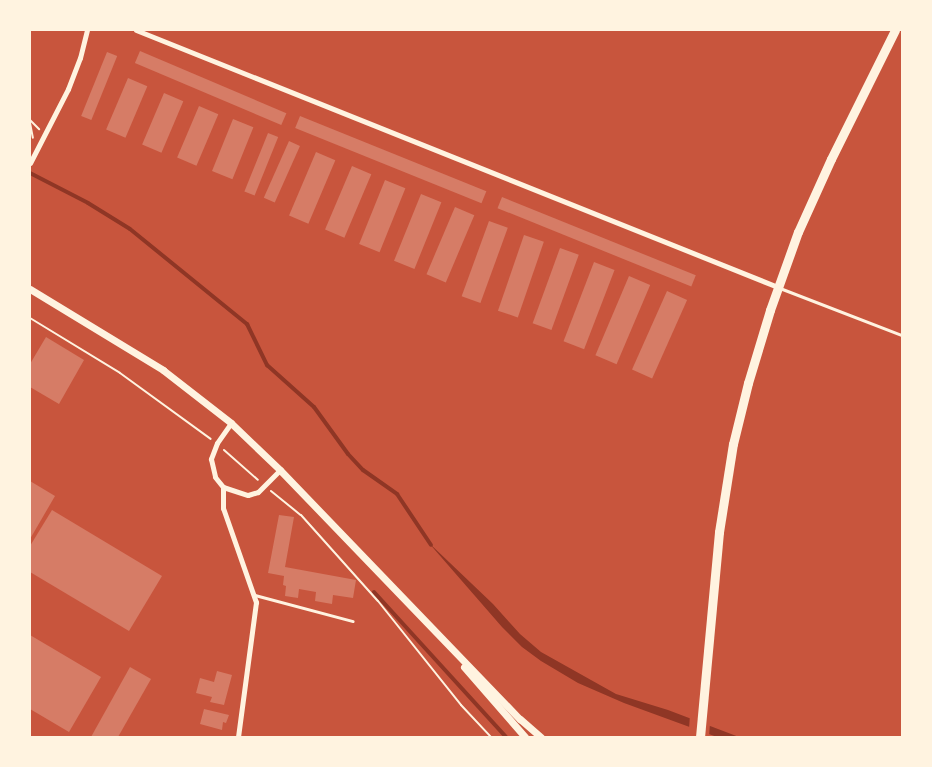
<!DOCTYPE html>
<html>
<head>
<meta charset="utf-8">
<style>
	body { margin:0 }
	#map { position:relative; width:932px; height:767px; overflow:hidden; background:#c8553d; font-family:Poppins,sans-serif }
	div>[style] { position:absolute }
	.water>* { inset:0; background:#8f3625 }
	.pier>* { inset:0; background:#c8553d }
	.stream>* { height:4px; margin:-2px; padding:0 2px; transform-origin:2px; border-radius:2px; background:#8f3625 }
	.building>* { inset:0; background:#d67c66; transform-origin:0 0 }
	.path>* { height:2px; margin:-1px; padding:0 1px; transform-origin:1px; border-radius:1px; background:#fff3e0 }
	.service>* { height:2.5px; margin:-1.25px; padding:0 1.25px; transform-origin:1.25px; border-radius:1.25px; background:#fff3e0 }
	.minor>* { height:5px; margin:-2.5px; padding:0 2.5px; transform-origin:2.5px; border-radius:2.5px; background:#fff3e0 }
	.tertiary>* { height:7px; margin:-3.5px; padding:0 3.5px; transform-origin:3.5px; border-radius:3.5px; background:#fff3e0 }
	.primary>* { height:9px; margin:-4.5px; padding:0 4.5px; transform-origin:4.5px; border-radius:4.5px; background:#fff3e0 }
	span { translate:-50% -50%; white-space:nowrap; text-align:center; line-height:1.15; -webkit-text-stroke:4px #fff3e0; paint-order:stroke }
	.frame { position:absolute; inset:0; border:31px solid #fff3e0; pointer-events:none }
</style>
</head>
<body>
<div id="map">
	<div class="water">
		<div style="clip-path:polygon(428px 542px,493px 604px,520px 634px,541px 652px,616px 694px,668px 710px,739px 737px,717px 737px,624px 703px,578px 683px,541px 661px,522px 647px,502px 627px)"></div>
	</div>
	<div class="pier">
		<div style="clip-path:polygon(690px 715px,710px 723px,709px 737px,689px 729px)"></div>
	</div>
	<div class="stream">
		<div style="left:30px;top:173px;width:65px;rotate:27.3deg"></div>
		<div style="left:88px;top:203px;width:49px;rotate:31.8deg"></div>
		<div style="left:130px;top:229px;width:151px;rotate:39.1deg"></div>
		<div style="left:247px;top:324px;width:46px;rotate:64deg"></div>
		<div style="left:267px;top:365px;width:63px;rotate:41.8deg"></div>
		<div style="left:314px;top:407px;width:58px;rotate:54.1deg"></div>
		<div style="left:348px;top:454px;width:22px;rotate:47deg"></div>
		<div style="left:363px;top:470px;width:42px;rotate:35.2deg"></div>
		<div style="left:397px;top:494px;width:61px;rotate:56.3deg"></div>
		<div style="left:374px;top:592px;width:196px;rotate:47.7deg"></div>
	</div>
	<div class="building">
		<div style="left:140px;top:51px;width:159px;height:13px;rotate:23deg"></div>
		<div style="left:107px;top:52px;width:11px;height:69px;rotate:22deg"></div>
		<div style="left:128px;top:78px;width:21px;height:56px;rotate:23deg"></div>
		<div style="left:164px;top:93px;width:21px;height:56px;rotate:23deg"></div>
		<div style="left:199px;top:106px;width:21px;height:56px;rotate:23deg"></div>
		<div style="left:300px;top:116px;width:201px;height:13px;rotate:22deg"></div>
		<div style="left:233px;top:119px;width:22px;height:56px;rotate:22deg"></div>
		<div style="left:268px;top:133px;width:11px;height:63px;rotate:22deg"></div>
		<div style="left:289px;top:141px;width:12px;height:62px;rotate:24deg"></div>
		<div style="left:316px;top:152px;width:21px;height:69px;rotate:23deg"></div>
		<div style="left:352px;top:166px;width:21px;height:69px;rotate:23deg"></div>
		<div style="left:385px;top:180px;width:22px;height:69px;rotate:22deg"></div>
		<div style="left:421px;top:194px;width:22px;height:72px;rotate:22deg"></div>
		<div style="left:502px;top:197px;width:209px;height:12px;rotate:22deg"></div>
		<div style="left:455px;top:207px;width:21px;height:73px;rotate:23deg"></div>
		<div style="left:489px;top:221px;width:20px;height:80px;rotate:20deg"></div>
		<div style="left:524px;top:235px;width:21px;height:80px;rotate:19deg"></div>
		<div style="left:560px;top:248px;width:20px;height:80px;rotate:20deg"></div>
		<div style="left:594px;top:262px;width:22px;height:85px;rotate:21deg"></div>
		<div style="left:629px;top:276px;width:23px;height:86px;rotate:23deg"></div>
		<div style="left:667px;top:291px;width:22px;height:86px;rotate:24deg"></div>
		<div style="clip-path:polygon(46px 337px,84px 360px,59px 404px,30px 387px,30px 364px)"></div>
		<div style="clip-path:polygon(30px 481px,55px 496px,30px 539px)"></div>
		<div style="clip-path:polygon(52px 510px,162px 576px,129px 631px,30px 572px,30px 546px)"></div>
		<div style="clip-path:polygon(279px 515px,294px 517px,285px 567px,356px 580px,353px 598px,333px 595px,332px 604px,315px 601px,316px 592px,299px 589px,298px 598px,285px 596px,286px 586px,283px 585px,284px 576px,268px 573px)"></div>
		<div style="clip-path:polygon(30px 635px,101px 677px,69px 732px,30px 709px)"></div>
		<div style="clip-path:polygon(130px 667px,151px 679px,118px 737px,91px 737px)"></div>
		<div style="clip-path:polygon(217px 671px,232px 675px,224px 705px,210px 702px,212px 697px,196px 693px,200px 678px,214px 682px)"></div>
		<div style="clip-path:polygon(204px 709px,229px 715px,226px 723px,223px 722px,222px 730px,200px 724px)"></div>
	</div>
	<div class="path">
		<div style="left:30px;top:120px;width:13px;rotate:45deg"></div>
		<div style="left:30px;top:123px;width:15px;rotate:79deg"></div>
		<div style="left:30px;top:318px;width:105px;rotate:31.4deg"></div>
		<div style="left:120px;top:373px;width:112px;rotate:36deg"></div>
		<div style="left:224px;top:450px;width:45px;rotate:41.4deg"></div>
		<div style="left:271px;top:491px;width:38px;rotate:39deg"></div>
		<div style="left:301px;top:515px;width:115px;rotate:48.2deg"></div>
		<div style="left:378px;top:601px;width:133px;rotate:51.4deg"></div>
		<div style="left:461px;top:705px;width:44px;rotate:46.8deg"></div>
	</div>
	<div class="service">
		<div style="left:780px;top:288px;width:131px;rotate:21.1deg"></div>
		<div style="left:255px;top:595px;width:101px;rotate:14.9deg"></div>
	</div>
	<div class="minor">
		<div style="left:136px;top:30px;width:692px;rotate:21.82deg"></div>
		<div style="left:30px;top:163px;width:83px;rotate:-62.8deg"></div>
		<div style="left:68px;top:89px;width:33px;rotate:-69deg"></div>
		<div style="left:80px;top:58px;width:29px;rotate:-76deg"></div>
		<div style="left:231px;top:423px;width:24px;rotate:125deg"></div>
		<div style="left:217px;top:443px;width:17px;rotate:111deg"></div>
		<div style="left:211px;top:459px;width:18px;rotate:77deg"></div>
		<div style="left:215px;top:477px;width:13px;rotate:51deg"></div>
		<div style="left:223px;top:487px;width:26px;rotate:18deg"></div>
		<div style="left:248px;top:495px;width:10px;rotate:-17deg"></div>
		<div style="left:258px;top:492px;width:31px;rotate:-45deg"></div>
		<div style="left:223px;top:487px;width:21px;rotate:90deg"></div>
		<div style="left:223px;top:508px;width:100px;rotate:70.7deg"></div>
		<div style="left:256px;top:602px;width:136px;rotate:97.6deg"></div>
	</div>
	<div class="tertiary">
		<div style="left:30px;top:289px;width:156px;rotate:31.3deg"></div>
		<div style="left:163px;top:370px;width:86px;rotate:37.9deg"></div>
		<div style="left:231px;top:423px;width:68px;rotate:43.8deg"></div>
		<div style="left:280px;top:470px;width:346px;rotate:46.1deg"></div>
		<div style="left:520px;top:719px;width:28px;rotate:41deg"></div>
		<div style="left:464px;top:667px;width:93px;rotate:48.9deg"></div>
	</div>
	<div class="primary">
		<div style="left:700px;top:737px;width:206px;rotate:-84.7deg"></div>
		<div style="left:719px;top:532px;width:89px;rotate:-81deg"></div>
		<div style="left:733px;top:444px;width:63px;rotate:-76.2deg"></div>
		<div style="left:748px;top:383px;width:76px;rotate:-73.2deg"></div>
		<div style="left:770px;top:310px;width:83px;rotate:-70.3deg"></div>
		<div style="left:798px;top:232px;width:80px;rotate:-65.7deg"></div>
		<div style="left:831px;top:159px;width:144px;rotate:-63.6deg"></div>
	</div>
	<div class="frame"></div>
</div>
</body>
</html>
